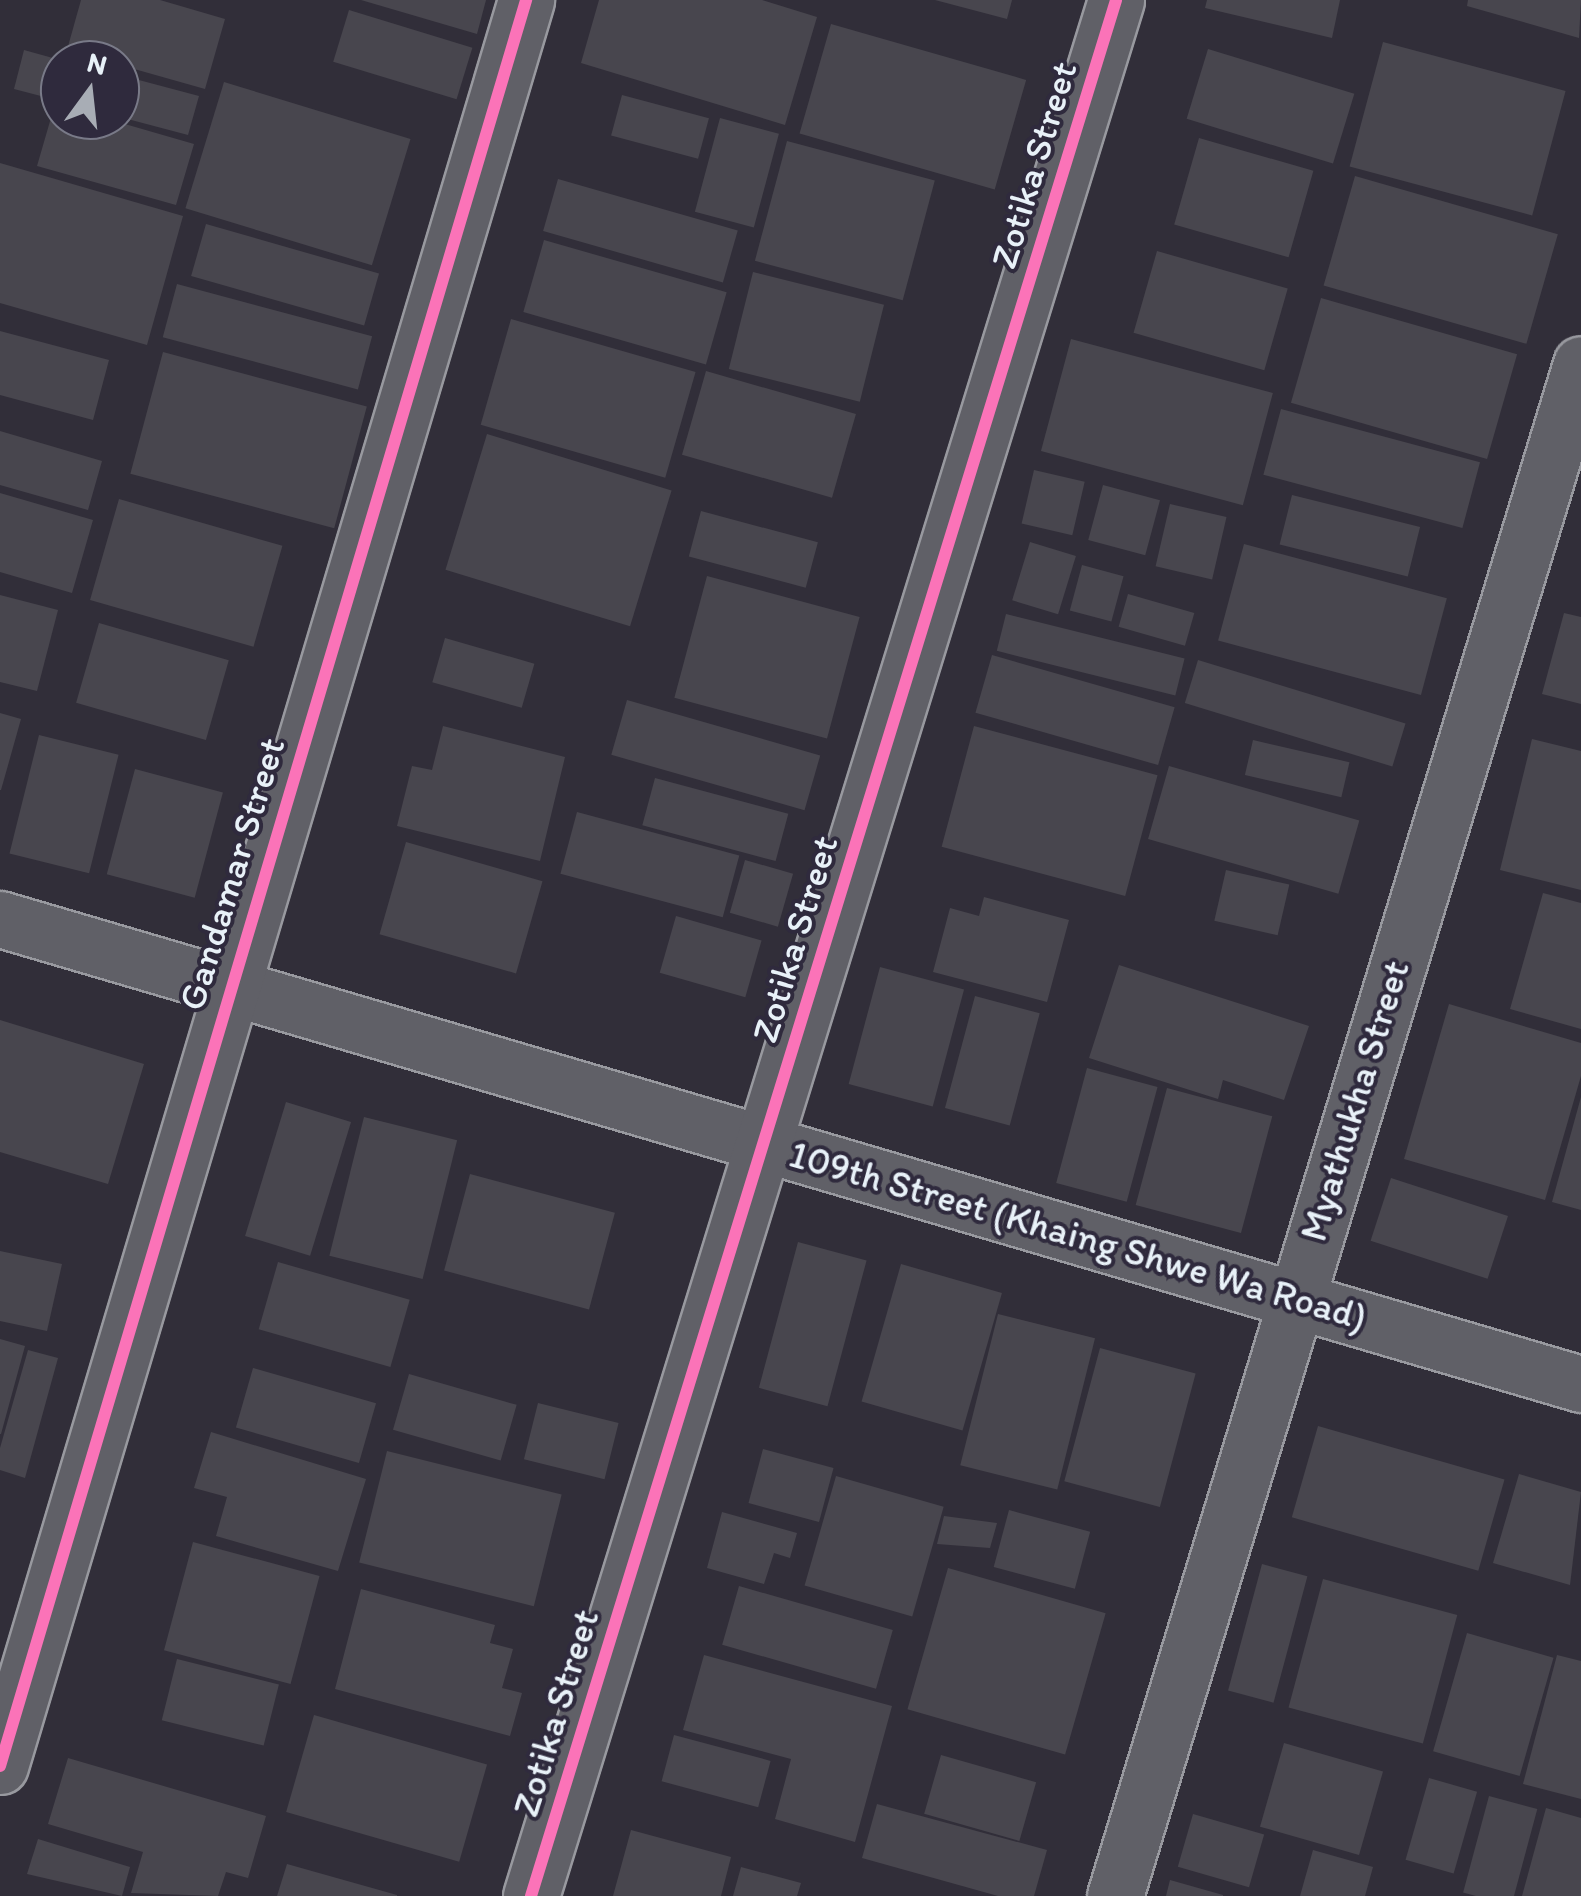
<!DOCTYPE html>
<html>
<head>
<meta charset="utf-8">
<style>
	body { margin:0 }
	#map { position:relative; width:1581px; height:1896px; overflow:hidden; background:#312e39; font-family:Itim,sans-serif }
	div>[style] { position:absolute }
	.building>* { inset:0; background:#48464e; transform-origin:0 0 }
	.roads { filter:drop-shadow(2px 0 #98999f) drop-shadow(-2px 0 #98999f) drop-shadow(0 2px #98999f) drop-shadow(0 -2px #98999f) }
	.street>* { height:55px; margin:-27.5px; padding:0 27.5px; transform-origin:27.5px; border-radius:27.5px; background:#606067 }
	.cycleway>* { height:12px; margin:-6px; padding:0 6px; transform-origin:6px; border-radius:6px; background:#fb73b8 }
	span { translate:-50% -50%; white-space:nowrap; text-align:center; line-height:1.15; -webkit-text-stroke:8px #2f2a3d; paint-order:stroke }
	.street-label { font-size:38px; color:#e8f1f8 }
	.north { position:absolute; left:40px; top:40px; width:100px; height:100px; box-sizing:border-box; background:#2f2a3d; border:2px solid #797a88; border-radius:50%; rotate:15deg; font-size:28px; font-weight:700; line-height:40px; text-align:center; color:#e8f1f8 }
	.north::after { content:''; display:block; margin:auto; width:35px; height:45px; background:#a8adb5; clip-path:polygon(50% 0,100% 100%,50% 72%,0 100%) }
</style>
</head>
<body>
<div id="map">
	<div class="building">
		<div style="clip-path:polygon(81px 0,160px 0,225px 19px,205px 89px,67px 50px)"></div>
		<div style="clip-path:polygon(361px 0,486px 0,477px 34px)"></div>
		<div style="clip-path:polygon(599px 0,762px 0,817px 17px,785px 125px,581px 63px)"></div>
		<div style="clip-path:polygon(935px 0,1012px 0,1007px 19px)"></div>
		<div style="clip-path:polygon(1207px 0,1340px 0,1332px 38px,1205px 8px)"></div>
		<div style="clip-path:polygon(1468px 0,1581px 0,1579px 38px,1467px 6px)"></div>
		<div style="left:349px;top:10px;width:129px;height:54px;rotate:17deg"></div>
		<div style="left:831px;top:24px;width:203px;height:114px;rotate:16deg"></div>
		<div style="left:1383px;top:42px;width:189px;height:129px;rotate:15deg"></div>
		<div style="left:1208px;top:49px;width:153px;height:73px;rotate:17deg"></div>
		<div style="clip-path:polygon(24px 50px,60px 60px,60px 101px,14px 89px)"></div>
		<div style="clip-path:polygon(120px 75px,199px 96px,188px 135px,120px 117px)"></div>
		<div style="left:224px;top:82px;width:195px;height:132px;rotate:17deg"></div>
		<div style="left:622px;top:95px;width:90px;height:42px;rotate:15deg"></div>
		<div style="clip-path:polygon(55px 104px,60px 120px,111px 120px,194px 144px,176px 205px,37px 166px)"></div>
		<div style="left:720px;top:118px;width:61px;height:97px;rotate:15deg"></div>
		<div style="left:1199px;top:138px;width:119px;height:90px;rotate:16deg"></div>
		<div style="left:787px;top:141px;width:153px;height:124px;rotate:15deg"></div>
		<div style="clip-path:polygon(0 163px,183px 216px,147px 345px,0 303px)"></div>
		<div style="left:1355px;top:176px;width:211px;height:114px;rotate:16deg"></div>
		<div style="left:558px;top:179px;width:187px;height:54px;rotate:16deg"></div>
		<div style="left:206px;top:224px;width:180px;height:54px;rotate:16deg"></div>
		<div style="left:544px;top:240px;width:190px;height:75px;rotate:16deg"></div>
		<div style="left:1157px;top:251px;width:136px;height:85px;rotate:16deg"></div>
		<div style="left:753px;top:272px;width:135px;height:100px;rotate:14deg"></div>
		<div style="left:177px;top:284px;width:202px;height:55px;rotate:15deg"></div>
		<div style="left:1321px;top:298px;width:204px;height:109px;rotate:16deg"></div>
		<div style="left:511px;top:319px;width:192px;height:110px;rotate:16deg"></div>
		<div style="clip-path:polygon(0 331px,109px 360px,93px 420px,0 395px)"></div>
		<div style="left:1071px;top:339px;width:209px;height:116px;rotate:15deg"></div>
		<div style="left:163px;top:352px;width:211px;height:126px;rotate:15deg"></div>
		<div style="left:706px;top:371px;width:156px;height:87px;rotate:16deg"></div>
		<div style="left:1281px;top:409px;width:206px;height:68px;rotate:15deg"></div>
		<div style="clip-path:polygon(0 431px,102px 461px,88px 510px,0 485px)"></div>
		<div style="left:487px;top:434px;width:193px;height:142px;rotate:17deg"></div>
		<div style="left:1034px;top:470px;width:52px;height:55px;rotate:13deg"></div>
		<div style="left:1103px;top:485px;width:59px;height:57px;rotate:15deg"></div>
		<div style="clip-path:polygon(0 493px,93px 520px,72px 593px,0 572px)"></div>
		<div style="left:1292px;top:495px;width:132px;height:51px;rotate:14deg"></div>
		<div style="left:119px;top:499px;width:170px;height:105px;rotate:16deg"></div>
		<div style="left:1170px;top:504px;width:58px;height:64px;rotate:13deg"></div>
		<div style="left:701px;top:511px;width:121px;height:47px;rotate:15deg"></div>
		<div style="left:1030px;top:542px;width:48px;height:61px;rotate:17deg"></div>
		<div style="left:1244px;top:544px;width:210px;height:100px;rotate:15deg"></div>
		<div style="left:1082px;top:565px;width:43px;height:47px;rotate:15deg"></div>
		<div style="left:707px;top:576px;width:158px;height:126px;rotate:15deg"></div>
		<div style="left:1128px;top:594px;width:69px;height:34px;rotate:16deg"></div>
		<div style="clip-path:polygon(0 595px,58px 610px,37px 691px,0 682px)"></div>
		<div style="clip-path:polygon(1564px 613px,1581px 617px,1581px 704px,1542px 694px)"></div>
		<div style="left:1006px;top:614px;width:184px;height:38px;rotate:14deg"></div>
		<div style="left:99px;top:623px;width:135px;height:83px;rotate:16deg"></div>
		<div style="left:445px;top:638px;width:93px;height:46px;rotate:16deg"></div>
		<div style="left:992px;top:655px;width:190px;height:60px;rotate:16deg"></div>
		<div style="left:1198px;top:660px;width:217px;height:45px;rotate:17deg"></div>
		<div style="left:627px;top:700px;width:201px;height:57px;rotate:16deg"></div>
		<div style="clip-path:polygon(0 713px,21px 719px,1px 790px,0 790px)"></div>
		<div style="clip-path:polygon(443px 726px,565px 757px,540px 861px,397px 826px,412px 766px,432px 770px)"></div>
		<div style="left:974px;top:726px;width:190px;height:125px;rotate:15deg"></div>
		<div style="left:39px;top:735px;width:82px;height:122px;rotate:14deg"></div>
		<div style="clip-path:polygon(1532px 739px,1581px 751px,1581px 890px,1500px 870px)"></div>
		<div style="left:1253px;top:740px;width:99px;height:36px;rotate:13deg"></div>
		<div style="left:1169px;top:766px;width:198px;height:76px;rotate:16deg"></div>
		<div style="left:135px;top:769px;width:91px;height:109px;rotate:15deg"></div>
		<div style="left:655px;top:778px;width:138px;height:49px;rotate:15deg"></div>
		<div style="left:577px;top:812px;width:168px;height:64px;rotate:15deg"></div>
		<div style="left:406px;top:842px;width:142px;height:96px;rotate:16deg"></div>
		<div style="left:745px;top:860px;width:50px;height:55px;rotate:16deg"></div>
		<div style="left:1226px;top:870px;width:65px;height:52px;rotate:13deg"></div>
		<div style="clip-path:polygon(1543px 893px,1581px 903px,1581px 1029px,1510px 1009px)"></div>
		<div style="clip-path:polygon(984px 897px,1069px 920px,1047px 1002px,933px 972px,950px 908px,979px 916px)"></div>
		<div style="left:676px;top:916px;width:89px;height:59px;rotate:16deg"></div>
		<div style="clip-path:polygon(1119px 965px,1309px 1026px,1284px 1100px,1223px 1080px,1218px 1099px,1089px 1058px)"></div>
		<div style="left:880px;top:967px;width:87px;height:121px;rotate:15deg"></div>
		<div style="left:975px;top:996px;width:67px;height:116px;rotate:15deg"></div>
		<div style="clip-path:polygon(1449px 1004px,1581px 1043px,1581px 1076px,1545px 1200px,1404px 1159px)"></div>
		<div style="clip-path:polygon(0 1020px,144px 1064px,108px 1184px,0 1152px)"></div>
		<div style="left:1087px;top:1068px;width:73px;height:119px;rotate:15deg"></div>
		<div style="left:1167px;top:1088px;width:109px;height:121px;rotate:15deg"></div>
		<div style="clip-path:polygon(1581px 1097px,1581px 1210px,1552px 1202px)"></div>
		<div style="left:286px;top:1102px;width:68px;height:140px;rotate:17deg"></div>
		<div style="left:364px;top:1117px;width:96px;height:143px;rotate:14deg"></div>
		<div style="left:470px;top:1174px;width:150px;height:100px;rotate:15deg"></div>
		<div style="left:1391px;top:1178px;width:123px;height:66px;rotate:18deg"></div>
		<div style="left:798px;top:1242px;width:71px;height:151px;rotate:15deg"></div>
		<div style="clip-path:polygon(0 1251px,62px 1264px,47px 1331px,0 1321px)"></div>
		<div style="left:278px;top:1262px;width:137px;height:70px;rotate:16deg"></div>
		<div style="left:901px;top:1264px;width:105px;height:143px;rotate:16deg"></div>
		<div style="left:998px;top:1314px;width:100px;height:156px;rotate:14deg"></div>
		<div style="clip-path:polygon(0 1339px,25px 1346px,1px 1434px,0 1434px)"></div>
		<div style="left:1100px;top:1348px;width:99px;height:138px;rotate:15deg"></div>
		<div style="clip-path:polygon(28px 1350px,58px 1358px,25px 1478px,0 1470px,0 1448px)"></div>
		<div style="left:253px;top:1368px;width:128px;height:62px;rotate:16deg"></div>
		<div style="left:409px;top:1374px;width:112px;height:58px;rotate:16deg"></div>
		<div style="left:538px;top:1403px;width:83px;height:58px;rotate:14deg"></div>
		<div style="left:1318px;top:1426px;width:194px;height:95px;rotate:16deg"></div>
		<div style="clip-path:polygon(211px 1432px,366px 1479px,338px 1571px,216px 1536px,227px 1497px,194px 1488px)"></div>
		<div style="left:763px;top:1449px;width:73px;height:56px;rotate:15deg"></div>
		<div style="left:387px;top:1451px;width:180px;height:115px;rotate:14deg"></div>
		<div style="clip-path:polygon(1519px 1474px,1581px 1492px,1570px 1585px,1493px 1563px)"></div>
		<div style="left:836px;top:1476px;width:112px;height:114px;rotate:16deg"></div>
		<div style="left:1009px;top:1510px;width:84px;height:59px;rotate:15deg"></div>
		<div style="clip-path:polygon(722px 1512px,797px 1533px,790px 1558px,774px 1553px,764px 1584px,707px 1568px)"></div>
		<div style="clip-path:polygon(944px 1516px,997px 1523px,990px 1548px,937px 1544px)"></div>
		<div style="left:193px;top:1542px;width:131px;height:112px;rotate:15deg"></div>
		<div style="left:1262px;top:1564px;width:47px;height:131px;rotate:15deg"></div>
		<div style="left:948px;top:1568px;width:164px;height:147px;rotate:16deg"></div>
		<div style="left:1323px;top:1579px;width:139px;height:133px;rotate:15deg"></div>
		<div style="left:739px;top:1586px;width:160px;height:61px;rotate:16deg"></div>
		<div style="clip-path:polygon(361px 1589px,495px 1625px,490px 1643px,513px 1649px,502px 1688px,522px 1693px,510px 1736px,335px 1689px)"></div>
		<div style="left:1467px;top:1633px;width:90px;height:123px;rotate:16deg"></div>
		<div style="clip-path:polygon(704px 1655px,892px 1706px,855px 1842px,775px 1819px,791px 1759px,683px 1730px)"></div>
		<div style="clip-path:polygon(1557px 1655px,1581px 1661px,1581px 1799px,1523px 1784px)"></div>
		<div style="left:177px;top:1659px;width:105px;height:63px;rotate:14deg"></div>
		<div style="left:314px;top:1715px;width:180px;height:101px;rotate:16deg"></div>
		<div style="left:674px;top:1735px;width:100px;height:48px;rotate:15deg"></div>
		<div style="left:1284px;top:1743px;width:103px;height:87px;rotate:16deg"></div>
		<div style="left:941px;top:1755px;width:99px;height:61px;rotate:16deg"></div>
		<div style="clip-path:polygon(68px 1758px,266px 1816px,248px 1878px,226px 1872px,218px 1896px,131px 1893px,143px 1852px,48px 1824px)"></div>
		<div style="left:1429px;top:1778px;width:50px;height:85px;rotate:16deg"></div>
		<div style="left:1489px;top:1796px;width:50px;height:100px;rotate:15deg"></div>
		<div style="clip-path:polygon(877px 1804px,1047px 1850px,1034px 1896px,998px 1896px,862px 1858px)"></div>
		<div style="clip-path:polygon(1546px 1808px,1581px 1818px,1581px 1896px,1522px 1896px)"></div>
		<div style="left:1193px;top:1814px;width:74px;height:55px;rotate:16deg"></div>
		<div style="clip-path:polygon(631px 1830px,731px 1857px,721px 1896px,613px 1896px)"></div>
		<div style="clip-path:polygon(38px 1839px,130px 1867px,122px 1896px,27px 1874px)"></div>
		<div style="clip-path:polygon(1313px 1850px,1373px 1867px,1365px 1896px,1300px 1896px)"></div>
		<div style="clip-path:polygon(287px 1864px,397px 1895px,397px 1896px,277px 1896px)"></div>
		<div style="clip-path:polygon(741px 1867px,801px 1883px,797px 1896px,733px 1896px)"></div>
		<div style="clip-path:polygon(1170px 1880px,1223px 1895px,1223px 1896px,1166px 1896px)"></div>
	</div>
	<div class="roads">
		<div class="street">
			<div style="left:0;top:919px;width:1648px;rotate:16.39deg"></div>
			<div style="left:0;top:1766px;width:1843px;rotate:-73.41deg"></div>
			<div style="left:531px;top:1896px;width:1984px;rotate:-72.85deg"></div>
			<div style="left:1115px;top:1896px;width:1601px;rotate:-73.08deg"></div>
		</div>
	</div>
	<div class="cycleway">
		<div style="left:0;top:1766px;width:1843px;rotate:-73.41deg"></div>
		<div style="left:531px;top:1896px;width:1984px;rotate:-72.85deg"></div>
	</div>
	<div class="street-label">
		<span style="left:1034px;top:165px;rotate:-73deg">Zotika Street</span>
		<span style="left:232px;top:874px;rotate:-73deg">Gandamar Street</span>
		<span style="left:795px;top:939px;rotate:-73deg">Zotika Street</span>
		<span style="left:1355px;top:1101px;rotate:-73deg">Myathukha Street</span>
		<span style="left:1078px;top:1236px;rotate:16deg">109th Street (Khaing Shwe Wa Road)</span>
		<span style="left:556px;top:1713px;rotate:-73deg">Zotika Street</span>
	</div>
	<div class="north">N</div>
</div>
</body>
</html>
